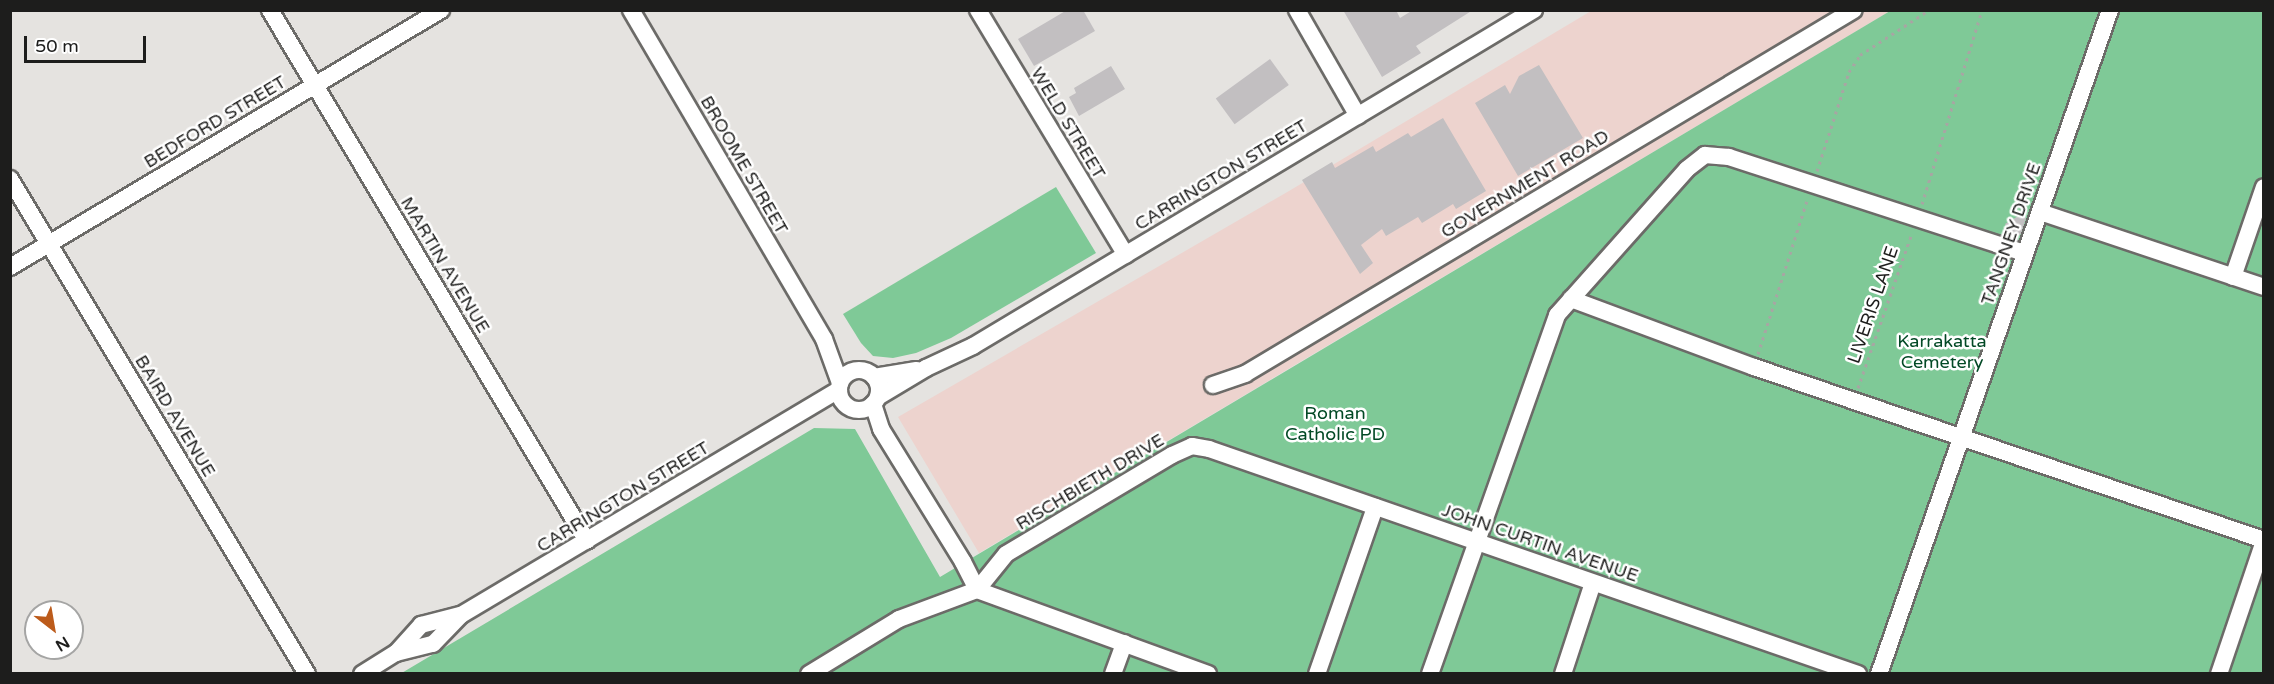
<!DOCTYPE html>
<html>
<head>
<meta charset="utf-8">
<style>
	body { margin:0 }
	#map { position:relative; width:2274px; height:684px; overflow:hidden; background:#e5e3e0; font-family:"Varela Round",sans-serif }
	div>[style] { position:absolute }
	.commercial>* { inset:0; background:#edd3ce }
	.green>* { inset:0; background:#7fc997 }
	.building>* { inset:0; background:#c2bfc1; transform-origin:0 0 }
	.path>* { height:3px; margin-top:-1.5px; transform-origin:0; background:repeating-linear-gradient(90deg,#a7a6a3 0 3px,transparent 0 7.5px) }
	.roads { filter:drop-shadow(2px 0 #6c6b68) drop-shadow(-2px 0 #6c6b68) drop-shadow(0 2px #6c6b68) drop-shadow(0 -2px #6c6b68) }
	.minor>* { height:16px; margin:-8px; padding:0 8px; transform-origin:8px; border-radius:8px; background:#fff }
	.minor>.ring { margin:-8px; padding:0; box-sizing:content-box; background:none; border:16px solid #fff; border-radius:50% }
	span { translate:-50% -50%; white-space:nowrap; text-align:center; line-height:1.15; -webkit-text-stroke:5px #fff; paint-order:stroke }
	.street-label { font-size:18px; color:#1d1d1c }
	.park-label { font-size:18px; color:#024925 }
	.frame { position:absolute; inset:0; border:12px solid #1d1d1c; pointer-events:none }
	.north { position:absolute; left:24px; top:600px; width:60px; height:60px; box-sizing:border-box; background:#fff; border:2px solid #a5a5a4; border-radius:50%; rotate:149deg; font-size:16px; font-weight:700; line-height:24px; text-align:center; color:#1d1d1c }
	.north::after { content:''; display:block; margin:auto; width:21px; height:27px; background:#bc5b1b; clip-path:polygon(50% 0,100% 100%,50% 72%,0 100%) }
	.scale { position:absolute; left:24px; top:36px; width:122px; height:27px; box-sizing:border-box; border:3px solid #1d1d1c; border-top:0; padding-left:8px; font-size:18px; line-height:21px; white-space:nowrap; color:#1d1d1c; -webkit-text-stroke:4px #fff; paint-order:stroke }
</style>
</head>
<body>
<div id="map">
	<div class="commercial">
		<div style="clip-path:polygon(1591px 11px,1890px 11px,979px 553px,898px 417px,1289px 191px)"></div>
	</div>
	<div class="green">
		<div style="clip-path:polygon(1890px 11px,2263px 11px,2263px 673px,400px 674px,814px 428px,855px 429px,940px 577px)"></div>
		<div style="clip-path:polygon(1056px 187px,1096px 253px,951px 338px,916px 353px,893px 358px,873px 356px,861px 343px,843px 314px)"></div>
	</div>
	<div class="building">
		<div style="clip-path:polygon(1067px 10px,1083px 10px,1095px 31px,1034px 66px,1018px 39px)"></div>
		<div style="clip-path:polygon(1343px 10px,1396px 10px,1400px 18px,1413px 10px,1473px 10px,1416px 46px,1421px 53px,1382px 77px)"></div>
		<div style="left:1270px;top:59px;width:32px;height:67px;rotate:54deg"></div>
		<div style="clip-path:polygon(1539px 65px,1583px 138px,1518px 176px,1475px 103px,1505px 85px,1510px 94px,1519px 76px)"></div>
		<div style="clip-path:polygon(1111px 66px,1125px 89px,1079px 116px,1069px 97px,1076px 93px,1074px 88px)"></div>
		<div style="clip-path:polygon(1443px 118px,1486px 191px,1456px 209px,1453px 204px,1422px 223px,1418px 217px,1386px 236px,1382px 229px,1361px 245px,1373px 263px,1360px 274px,1302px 180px,1332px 162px,1335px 168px,1373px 146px,1376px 152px,1408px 133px,1411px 137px)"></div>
		<div style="clip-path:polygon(2023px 213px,2026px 218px,2021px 234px,2014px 238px,2005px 224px)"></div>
	</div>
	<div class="path">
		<div style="left:1817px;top:171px;width:104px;rotate:-72.1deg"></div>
		<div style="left:1849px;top:72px;width:20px;rotate:-57deg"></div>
		<div style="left:1860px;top:55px;width:82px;rotate:-33.1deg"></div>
		<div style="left:1922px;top:204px;width:203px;rotate:-72.8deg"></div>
		<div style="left:1758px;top:354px;width:165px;rotate:-72.3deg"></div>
		<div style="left:1858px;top:388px;width:164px;rotate:-70.8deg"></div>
	</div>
	<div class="roads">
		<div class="minor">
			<div style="left:270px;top:10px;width:618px;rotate:59.16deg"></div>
			<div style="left:631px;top:10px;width:381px;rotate:59.6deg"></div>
			<div style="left:824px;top:339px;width:47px;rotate:70deg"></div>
			<div style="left:978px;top:10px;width:286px;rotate:58.9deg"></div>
			<div style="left:1297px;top:10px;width:122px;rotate:60.1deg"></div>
			<div style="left:10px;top:179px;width:577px;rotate:59.04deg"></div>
			<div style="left:2040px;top:212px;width:236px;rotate:18.5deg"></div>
			<div style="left:10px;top:267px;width:502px;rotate:-30.81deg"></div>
			<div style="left:2233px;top:277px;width:95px;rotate:-71deg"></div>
			<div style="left:1571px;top:299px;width:195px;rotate:20.4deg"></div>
			<div style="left:1754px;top:367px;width:539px;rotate:18.74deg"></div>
			<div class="ring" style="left:839px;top:370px;width:24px;height:24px"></div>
			<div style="left:874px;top:377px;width:43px;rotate:-9.5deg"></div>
			<div style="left:1213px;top:385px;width:34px;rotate:-19deg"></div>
			<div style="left:1245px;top:374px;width:709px;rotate:-30.87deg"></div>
			<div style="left:878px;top:397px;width:56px;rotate:-31.1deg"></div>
			<div style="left:926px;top:368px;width:52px;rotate:-25.1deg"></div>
			<div style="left:973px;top:346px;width:654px;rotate:-30.92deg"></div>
			<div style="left:873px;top:404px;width:26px;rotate:72deg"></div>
			<div style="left:881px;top:429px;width:156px;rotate:58.3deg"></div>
			<div style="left:963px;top:562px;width:31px;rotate:63deg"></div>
			<div style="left:977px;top:590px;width:46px;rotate:-51.1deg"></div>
			<div style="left:1006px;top:554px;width:193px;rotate:-30.8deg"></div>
			<div style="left:1172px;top:455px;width:22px;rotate:-24deg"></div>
			<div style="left:1192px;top:446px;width:17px;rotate:10deg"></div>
			<div style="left:1209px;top:449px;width:687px;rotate:19.12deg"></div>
			<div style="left:396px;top:653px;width:38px;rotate:-48deg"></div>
			<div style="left:421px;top:625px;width:40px;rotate:-14.4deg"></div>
			<div style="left:362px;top:674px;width:40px;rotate:-32deg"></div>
			<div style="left:396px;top:653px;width:38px;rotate:-14deg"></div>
			<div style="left:433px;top:644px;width:40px;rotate:-46deg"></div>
			<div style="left:461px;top:615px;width:440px;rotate:-30.8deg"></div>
			<div style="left:809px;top:674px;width:105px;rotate:-31.4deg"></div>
			<div style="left:899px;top:619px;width:83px;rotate:-20.4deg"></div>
			<div style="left:977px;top:590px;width:246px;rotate:20deg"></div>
			<div style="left:1113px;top:674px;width:33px;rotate:-70deg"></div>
			<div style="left:1317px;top:674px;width:177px;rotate:-70.8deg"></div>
			<div style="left:1430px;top:674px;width:381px;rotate:-70.5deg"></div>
			<div style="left:1557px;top:315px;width:195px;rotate:-48.3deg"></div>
			<div style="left:1687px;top:169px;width:23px;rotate:-38deg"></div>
			<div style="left:1705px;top:155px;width:24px;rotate:5deg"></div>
			<div style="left:1729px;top:157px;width:311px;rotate:18deg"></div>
			<div style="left:1563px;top:674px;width:96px;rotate:-71.8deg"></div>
			<div style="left:1879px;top:674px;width:703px;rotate:-70.82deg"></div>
			<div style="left:2219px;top:674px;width:140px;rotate:-71.3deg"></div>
		</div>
	</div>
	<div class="street-label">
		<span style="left:215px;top:122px;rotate:-31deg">BEDFORD STREET</span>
		<span style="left:1068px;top:123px;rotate:59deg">WELD STREET</span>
		<span style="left:744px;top:165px;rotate:60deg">BROOME STREET</span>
		<span style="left:1221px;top:175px;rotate:-31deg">CARRINGTON STREET</span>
		<span style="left:1525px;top:184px;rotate:-31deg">GOVERNMENT ROAD</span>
		<span style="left:2011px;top:234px;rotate:-71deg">TANGNEY DRIVE</span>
		<span style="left:445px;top:265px;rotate:59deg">MARTIN AVENUE</span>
		<span style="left:1873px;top:305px;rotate:-71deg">LIVERIS LANE</span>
		<span style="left:175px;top:416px;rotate:59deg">BAIRD AVENUE</span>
		<span style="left:1090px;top:482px;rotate:-31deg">RISCHBIETH DRIVE</span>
		<span style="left:623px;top:497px;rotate:-31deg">CARRINGTON STREET</span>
		<span style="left:1540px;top:543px;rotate:19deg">JOHN CURTIN AVENUE</span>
	</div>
	<div class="park-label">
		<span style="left:1942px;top:352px">Karrakatta<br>Cemetery</span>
		<span style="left:1335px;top:424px">Roman<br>Catholic PD</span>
	</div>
	<div class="frame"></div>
	<div class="north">N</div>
	<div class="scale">50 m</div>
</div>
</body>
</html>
